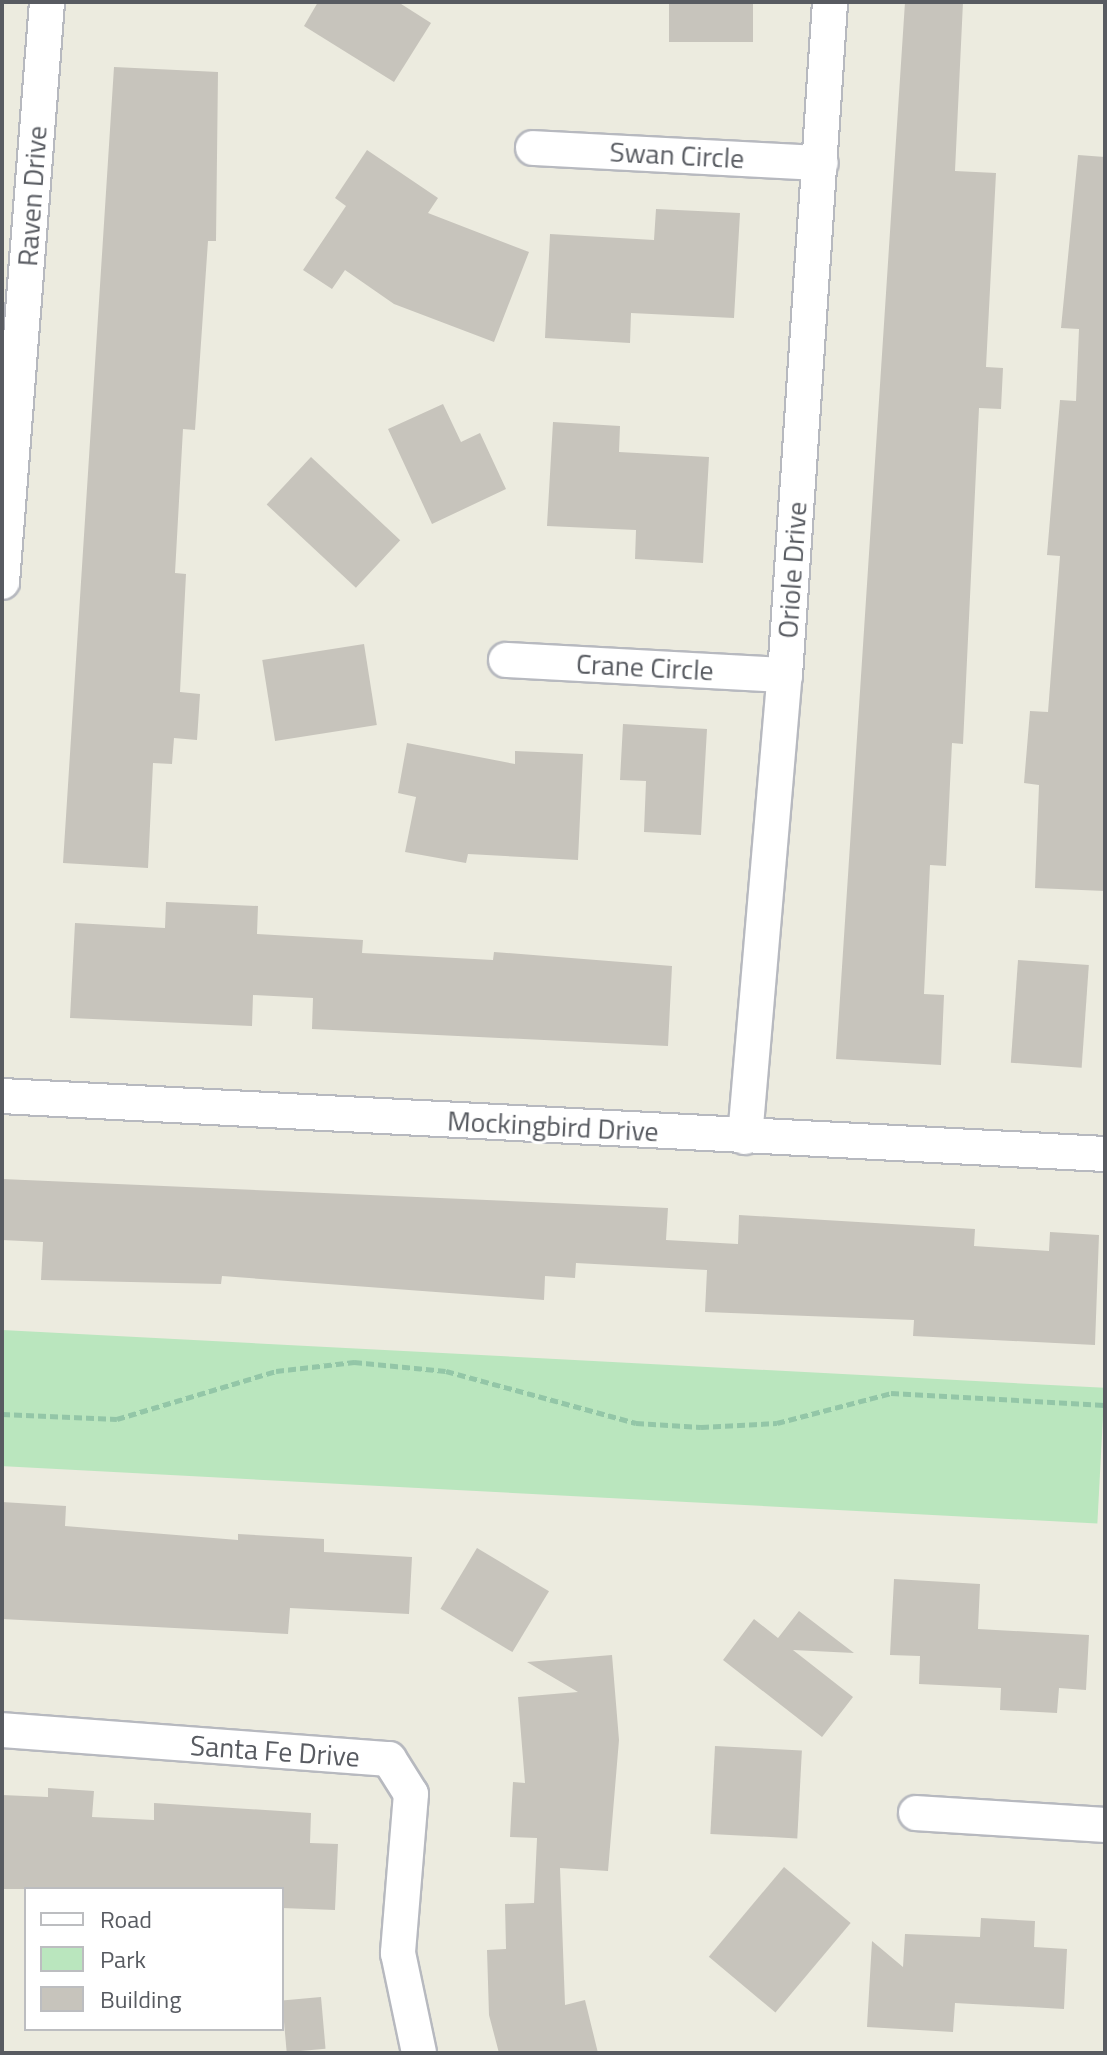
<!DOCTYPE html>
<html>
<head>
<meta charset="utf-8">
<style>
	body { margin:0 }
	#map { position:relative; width:1107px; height:2055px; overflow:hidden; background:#ecebdf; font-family:"Titillium Web",sans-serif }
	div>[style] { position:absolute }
	.green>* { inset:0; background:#bae6be; transform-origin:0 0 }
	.building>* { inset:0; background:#c7c4bc; transform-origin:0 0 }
	.path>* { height:5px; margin-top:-2.5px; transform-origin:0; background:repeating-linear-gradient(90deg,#93c6a7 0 8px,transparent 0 12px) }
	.roads { filter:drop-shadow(2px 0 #b7b9bf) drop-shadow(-2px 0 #b7b9bf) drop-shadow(0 2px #b7b9bf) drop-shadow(0 -2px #b7b9bf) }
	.minor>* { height:34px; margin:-17px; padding:0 17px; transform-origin:17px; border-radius:17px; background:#fff }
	span { translate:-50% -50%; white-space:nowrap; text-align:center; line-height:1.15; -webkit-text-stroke:6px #fff; paint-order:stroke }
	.street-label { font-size:28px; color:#585b61 }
	.frame { position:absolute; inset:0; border:4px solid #585b61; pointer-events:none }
	.legend { position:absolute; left:24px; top:1887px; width:260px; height:144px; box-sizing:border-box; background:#fff; border:2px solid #bcbdc0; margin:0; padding:10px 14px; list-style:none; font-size:24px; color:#585b61 }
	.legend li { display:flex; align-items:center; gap:16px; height:40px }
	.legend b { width:40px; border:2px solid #bcbdc0 }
</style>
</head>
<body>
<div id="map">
	<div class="green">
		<div style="left:2px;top:1330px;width:1104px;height:136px;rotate:3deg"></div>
	</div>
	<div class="building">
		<div style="clip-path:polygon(318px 2px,398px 2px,431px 23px,394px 82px,304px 26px)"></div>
		<div style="left:669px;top:2px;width:84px;height:40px"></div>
		<div style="clip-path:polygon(905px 2px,963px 2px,955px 171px,996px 173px,986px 367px,1003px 368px,1001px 409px,979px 408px,963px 744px,952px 743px,946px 866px,930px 865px,924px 994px,944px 995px,941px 1065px,836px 1059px)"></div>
		<div style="clip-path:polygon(114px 67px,218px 72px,216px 241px,208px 241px,195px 430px,183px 429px,175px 573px,186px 574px,180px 692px,200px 694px,197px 740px,174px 738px,172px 764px,153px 763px,148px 868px,63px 863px)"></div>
		<div style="clip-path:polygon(367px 150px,438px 198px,428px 213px,529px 252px,494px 342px,394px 304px,345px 270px,332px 289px,303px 270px,346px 206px,335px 198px)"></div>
		<div style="clip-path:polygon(1078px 155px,1105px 157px,1105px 891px,1035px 888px,1039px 785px,1024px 783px,1030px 711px,1048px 712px,1060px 556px,1047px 555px,1060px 400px,1076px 401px,1079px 329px,1061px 328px)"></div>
		<div style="clip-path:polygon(656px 209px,740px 213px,734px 318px,631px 313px,630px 343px,545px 338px,550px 234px,654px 240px)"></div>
		<div style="clip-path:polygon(443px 404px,461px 442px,480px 433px,506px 489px,432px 524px,388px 429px)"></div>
		<div style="clip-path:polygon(553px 422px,620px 426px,619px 452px,709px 457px,703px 563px,635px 559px,636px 530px,547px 526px)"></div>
		<div style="left:311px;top:457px;width:122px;height:65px;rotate:43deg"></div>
		<div style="left:364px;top:644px;width:82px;height:103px;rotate:81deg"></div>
		<div style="clip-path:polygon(623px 724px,707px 729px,701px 835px,644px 832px,646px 781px,620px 780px)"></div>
		<div style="clip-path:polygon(407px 743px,515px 764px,515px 751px,583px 754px,578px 860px,468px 854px,466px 863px,405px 852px,416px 797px,398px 793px)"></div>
		<div style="clip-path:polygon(166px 902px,258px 906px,257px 934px,363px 940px,362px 953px,493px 960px,494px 952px,672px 966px,668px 1046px,312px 1029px,313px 998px,253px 995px,252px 1026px,70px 1018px,75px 923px,165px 928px)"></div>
		<div style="left:1018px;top:960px;width:71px;height:103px;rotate:4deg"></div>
		<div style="clip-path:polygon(2px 1179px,668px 1208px,666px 1240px,738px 1244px,739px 1215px,975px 1229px,974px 1246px,1049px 1251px,1050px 1232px,1099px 1235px,1095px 1345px,913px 1336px,914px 1320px,705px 1312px,707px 1270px,576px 1263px,575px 1278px,545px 1276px,544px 1300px,222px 1276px,221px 1284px,41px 1280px,43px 1242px,2px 1240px)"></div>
		<div style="clip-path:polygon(2px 1502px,66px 1506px,65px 1526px,238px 1540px,238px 1534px,324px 1539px,324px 1552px,412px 1557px,409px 1614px,290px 1608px,288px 1634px,2px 1619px)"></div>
		<div style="left:477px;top:1548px;width:84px;height:71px;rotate:31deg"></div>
		<div style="clip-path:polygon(894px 1579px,980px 1584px,978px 1629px,1089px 1635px,1086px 1690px,1059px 1688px,1057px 1713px,1000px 1710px,1001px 1688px,919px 1684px,920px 1656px,890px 1655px)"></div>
		<div style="clip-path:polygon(799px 1611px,854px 1653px,793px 1650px,853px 1697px,822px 1737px,723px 1660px,754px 1619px,778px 1638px)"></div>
		<div style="clip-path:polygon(612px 1655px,619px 1740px,608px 1871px,560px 1868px,565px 2005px,585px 2000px,598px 2053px,499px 2053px,489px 2015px,487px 1950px,506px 1949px,505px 1904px,534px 1903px,537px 1838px,510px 1837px,513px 1782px,525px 1783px,518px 1697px,578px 1692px,527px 1662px)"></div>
		<div style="left:715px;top:1746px;width:87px;height:88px;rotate:3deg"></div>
		<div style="clip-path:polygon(48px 1788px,94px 1791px,92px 1817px,154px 1820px,154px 1803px,311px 1813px,310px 1843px,338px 1844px,335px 1910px,282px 1908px,282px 1889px,2px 1889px,2px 1795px,48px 1797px)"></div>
		<div style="left:784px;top:1867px;width:87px;height:117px;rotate:40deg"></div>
		<div style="clip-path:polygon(981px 1918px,1035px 1921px,1034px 1947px,1067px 1949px,1064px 2009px,955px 2003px,953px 2032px,867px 2027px,872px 1941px,903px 1967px,905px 1934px,980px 1937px)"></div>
		<div style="left:321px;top:1997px;width:52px;height:39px;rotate:85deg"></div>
	</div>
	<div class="path">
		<div style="left:2px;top:1414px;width:115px;rotate:2.5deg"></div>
		<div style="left:117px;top:1419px;width:166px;rotate:-16.8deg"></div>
		<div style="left:276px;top:1371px;width:79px;rotate:-6.6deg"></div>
		<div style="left:354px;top:1362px;width:92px;rotate:5.6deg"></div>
		<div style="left:446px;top:1371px;width:197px;rotate:15.3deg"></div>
		<div style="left:636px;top:1423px;width:65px;rotate:3.5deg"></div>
		<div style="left:701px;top:1427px;width:76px;rotate:-3deg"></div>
		<div style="left:777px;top:1423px;width:118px;rotate:-14.7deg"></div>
		<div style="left:891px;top:1393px;width:214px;rotate:3.2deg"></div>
	</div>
	<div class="roads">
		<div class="minor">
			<div style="left:533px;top:148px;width:288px;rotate:3deg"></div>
			<div style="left:2px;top:582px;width:582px;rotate:-85.56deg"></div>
			<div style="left:506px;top:660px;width:279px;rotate:3.1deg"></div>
			<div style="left:2px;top:1096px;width:1105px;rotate:3.01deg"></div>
			<div style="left:745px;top:1137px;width:464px;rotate:-85.1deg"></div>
			<div style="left:785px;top:675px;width:675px;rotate:-86.17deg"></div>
			<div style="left:2px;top:1730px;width:388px;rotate:4.3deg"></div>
			<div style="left:389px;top:1759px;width:41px;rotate:57.8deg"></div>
			<div style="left:411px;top:1794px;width:160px;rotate:94.7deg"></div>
			<div style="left:398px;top:1953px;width:102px;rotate:78.1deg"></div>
			<div style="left:916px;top:1813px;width:189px;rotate:3.6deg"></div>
		</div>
	</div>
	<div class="street-label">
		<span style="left:677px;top:155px;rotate:3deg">Swan Circle</span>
		<span style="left:32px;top:196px;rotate:-86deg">Raven Drive</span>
		<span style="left:792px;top:570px;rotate:-86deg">Oriole Drive</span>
		<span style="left:645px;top:667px;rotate:3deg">Crane Circle</span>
		<span style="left:553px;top:1126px;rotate:3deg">Mockingbird Drive</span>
		<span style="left:275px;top:1751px;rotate:4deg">Santa Fe Drive</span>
	</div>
	<div class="frame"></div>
	<ul class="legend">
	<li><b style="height:10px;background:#fff"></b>Road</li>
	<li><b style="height:22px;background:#bae6be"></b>Park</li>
	<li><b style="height:22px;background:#c7c4bc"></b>Building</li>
	</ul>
</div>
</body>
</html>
